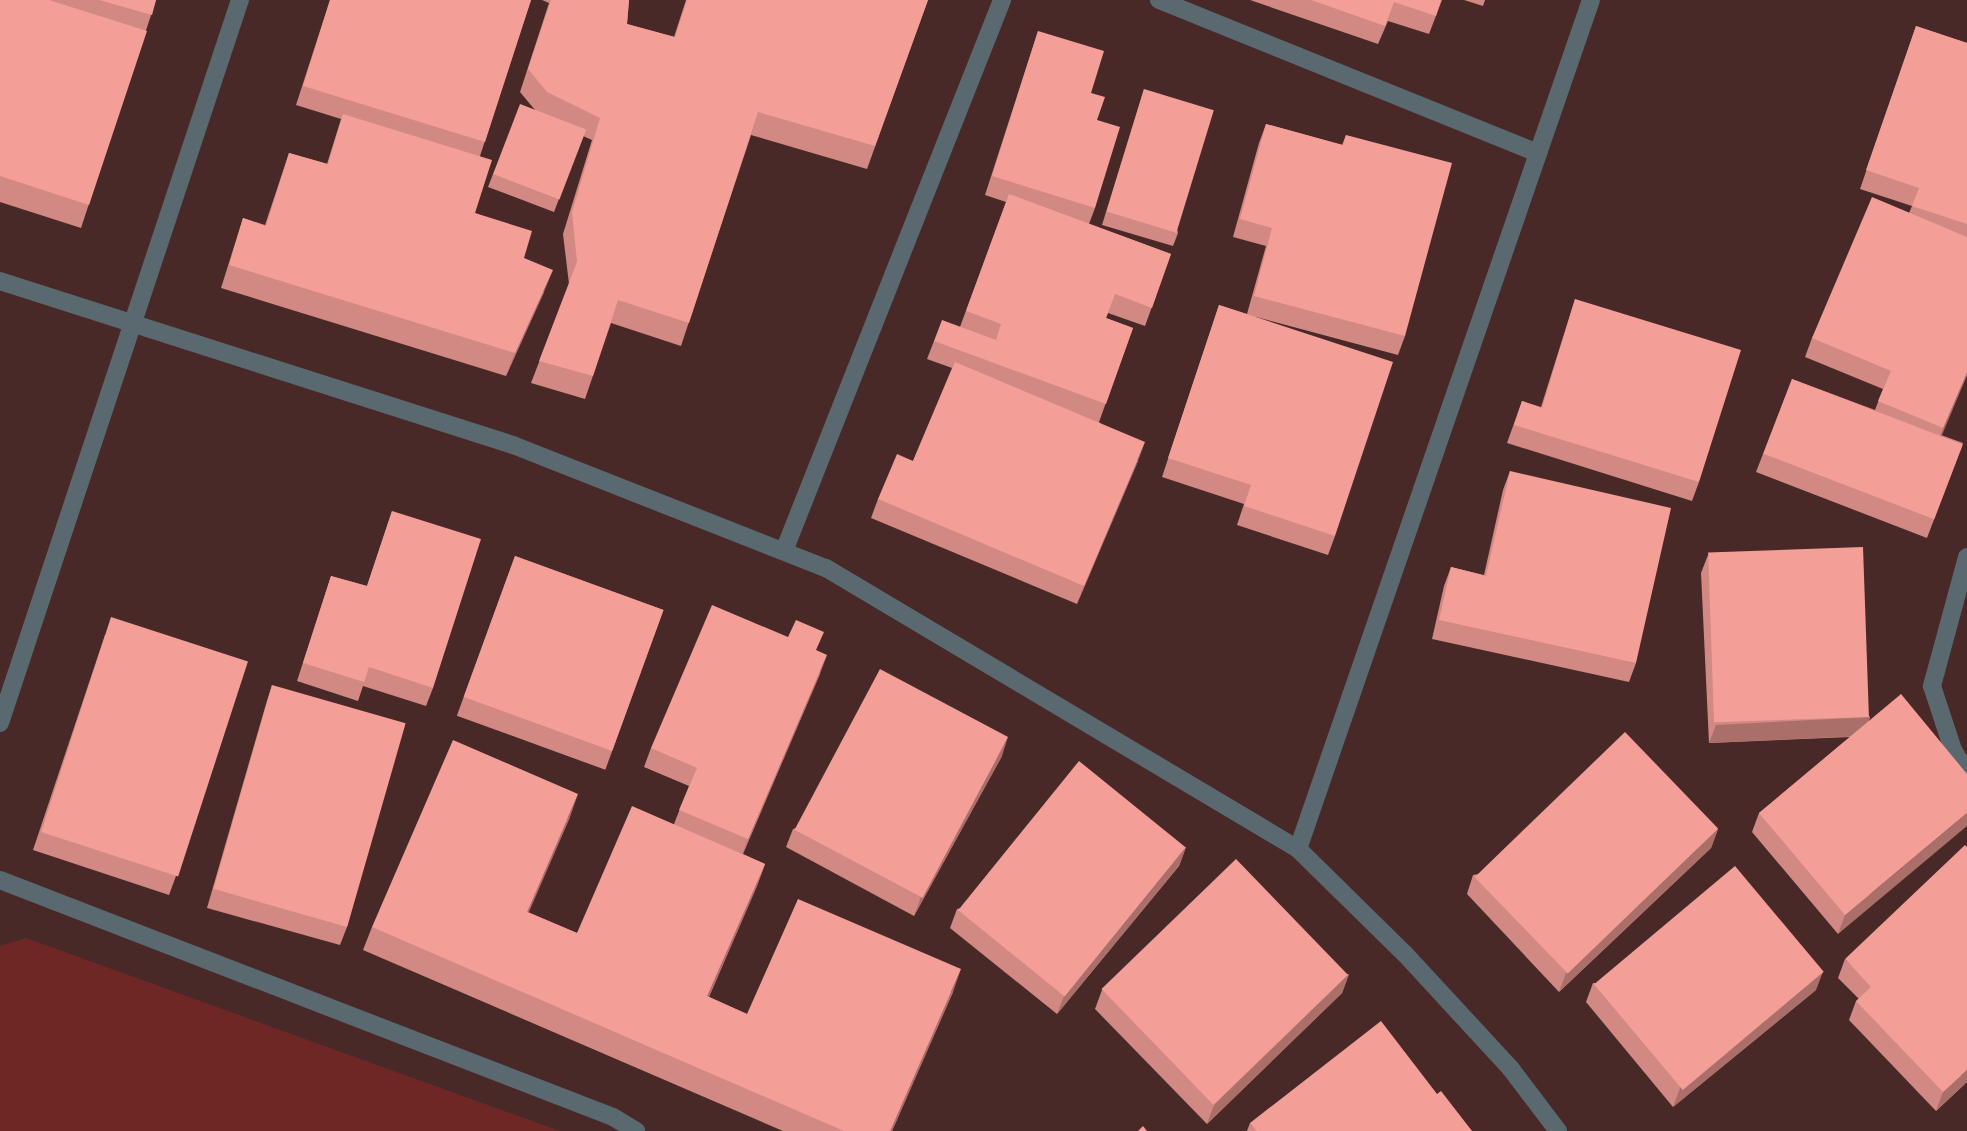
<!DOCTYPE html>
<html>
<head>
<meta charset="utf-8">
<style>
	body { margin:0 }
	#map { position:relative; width:1967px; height:1131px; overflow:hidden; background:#482927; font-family:Quicksand,sans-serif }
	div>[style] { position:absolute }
	.green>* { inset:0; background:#6f2726 }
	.minor>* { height:18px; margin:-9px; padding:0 9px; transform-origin:9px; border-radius:9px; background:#59696f }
	.wall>* { inset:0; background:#d28883; transform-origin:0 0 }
	.shaded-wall>* { inset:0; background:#ab6f6a }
	.building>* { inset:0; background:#f49e98; transform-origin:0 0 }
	span { translate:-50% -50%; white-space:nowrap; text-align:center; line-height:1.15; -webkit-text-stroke:7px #482927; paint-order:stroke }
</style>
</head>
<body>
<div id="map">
	<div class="green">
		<div style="clip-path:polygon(26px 938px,560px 1131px,0 1131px,0 946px)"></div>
	</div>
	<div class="minor">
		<div style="left:1159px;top:0;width:409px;rotate:22deg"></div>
		<div style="left:0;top:281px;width:539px;rotate:17.73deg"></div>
		<div style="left:513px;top:445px;width:336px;rotate:21.5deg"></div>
		<div style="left:826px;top:568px;width:549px;rotate:30.77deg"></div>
		<div style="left:1298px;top:849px;width:150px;rotate:44.5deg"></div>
		<div style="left:1405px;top:954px;width:156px;rotate:47.3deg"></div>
		<div style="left:1511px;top:1069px;width:78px;rotate:52.8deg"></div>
		<div style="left:784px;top:551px;width:593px;rotate:-68.41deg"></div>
		<div style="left:1967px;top:557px;width:134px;rotate:105.2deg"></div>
		<div style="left:1932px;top:686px;width:67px;rotate:71.8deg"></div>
		<div style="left:1953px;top:750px;width:27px;rotate:59deg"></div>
		<div style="left:0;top:723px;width:762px;rotate:-71.64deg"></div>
		<div style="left:1298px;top:849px;width:898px;rotate:-70.96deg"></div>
		<div style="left:0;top:880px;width:657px;rotate:21.14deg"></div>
		<div style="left:613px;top:1117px;width:27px;rotate:31deg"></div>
	</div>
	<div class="wall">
		<div style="clip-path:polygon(0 0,156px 0,81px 228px,0 202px)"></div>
		<div style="clip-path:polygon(330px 0,531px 0,480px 156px,475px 213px,524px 258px,544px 292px,506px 376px,221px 288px,243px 218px,265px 225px,289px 153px,327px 164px,341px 119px,296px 105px)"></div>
		<div style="clip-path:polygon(542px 0,629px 0,627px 24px,674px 37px,686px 0,928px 0,867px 169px,751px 135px,681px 346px,611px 323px,585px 399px,531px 383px,569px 284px,563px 234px,592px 140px,583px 136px,554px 212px,488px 187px,493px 174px,535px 110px,520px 92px,549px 3px)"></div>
		<div style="clip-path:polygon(1250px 0,1442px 0,1429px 34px,1388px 21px,1378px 44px)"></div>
		<div style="clip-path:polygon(1464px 0,1485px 0,1483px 6px)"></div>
		<div style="clip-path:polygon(1916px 26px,1967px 43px,1967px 375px,1941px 435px,1963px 443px,1927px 538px,1756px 472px,1792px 379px,1875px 410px,1883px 389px,1805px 357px,1812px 338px,1909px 213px,1912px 206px,1860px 189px)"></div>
		<div style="clip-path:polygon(1038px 31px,1091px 93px,1097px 120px,1095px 208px,1089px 224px,1171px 254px,1145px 326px,1108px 313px,1106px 318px,1133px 328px,1099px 422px,1138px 461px,1077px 604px,871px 518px,878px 499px,913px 461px,952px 368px,927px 359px,934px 341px,960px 327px,1006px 202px,985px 195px)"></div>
		<div style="clip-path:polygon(1144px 89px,1178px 233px,1173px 246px,1102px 225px)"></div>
		<div style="clip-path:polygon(1266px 124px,1342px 145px,1346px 135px,1405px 336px,1398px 355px,1256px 317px,1335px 536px,1328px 555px,1237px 525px,1244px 504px,1162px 477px,1219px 305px,1247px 314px,1266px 246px,1233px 237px,1259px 143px)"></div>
		<div style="clip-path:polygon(1575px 299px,1699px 482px,1692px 501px,1507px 443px,1522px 401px,1541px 407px)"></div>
		<div style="clip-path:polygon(1510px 471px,1636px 663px,1629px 682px,1432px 639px,1444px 586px,1451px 567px,1484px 575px,1503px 490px)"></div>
		<div style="clip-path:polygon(392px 511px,433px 688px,426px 706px,363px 686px,358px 701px,297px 681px,331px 576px,367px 586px)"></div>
		<div style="clip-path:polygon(1708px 555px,1870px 717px,1869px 721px,1967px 774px,1838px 934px,1752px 832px,1759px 813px,1850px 737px,1709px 743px,1701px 573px)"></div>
		<div style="left:515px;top:556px;width:158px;height:170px;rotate:20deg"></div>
		<div style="clip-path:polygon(105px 635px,176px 876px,169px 895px,33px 850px)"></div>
		<div style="clip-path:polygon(817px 651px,820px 674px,743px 854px,765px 864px,757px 886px,709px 997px,747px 1014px,953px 992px,892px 1131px,783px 1131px,363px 950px,372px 927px,570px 817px,528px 912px,577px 933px,674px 824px,689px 786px,644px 767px,651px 748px)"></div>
		<div style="clip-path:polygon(272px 685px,347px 927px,340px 945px,207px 908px,266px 704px)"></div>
		<div style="clip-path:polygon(1002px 756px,914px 916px,786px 847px,793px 829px)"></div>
		<div style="clip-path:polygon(1718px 829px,1711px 848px,1559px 992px,1467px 894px,1473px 875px)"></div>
		<div style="clip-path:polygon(1186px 847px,1179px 866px,1057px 1014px,950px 928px,957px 909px)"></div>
		<div style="clip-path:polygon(1845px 959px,1967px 1082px,1936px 1111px,1849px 1020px,1856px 1001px,1859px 999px,1838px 978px)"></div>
		<div style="clip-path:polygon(1349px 974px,1342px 993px,1207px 1124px,1095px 1009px,1102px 990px)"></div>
		<div style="clip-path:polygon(1593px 983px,1816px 990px,1673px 1107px,1586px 1002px)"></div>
		<div style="clip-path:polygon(1437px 1094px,1472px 1131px,1247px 1131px,1250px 1123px)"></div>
	</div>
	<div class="shaded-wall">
		<div style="clip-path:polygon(553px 270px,544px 292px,506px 376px,515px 353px)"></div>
		<div style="clip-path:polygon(1967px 372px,1967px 375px,1937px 447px,1943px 428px)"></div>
		<div style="clip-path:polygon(1145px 442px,1138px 461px,1077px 604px,1084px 586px)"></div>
		<div style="clip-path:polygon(827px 655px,820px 674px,741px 857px,748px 839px)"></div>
		<div style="clip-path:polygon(1870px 717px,1863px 736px,1709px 743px,1716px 725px)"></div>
		<div style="clip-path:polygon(1008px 737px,1002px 756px,914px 916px,921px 897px)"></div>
		<div style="clip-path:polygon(578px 794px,570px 817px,519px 935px,527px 912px)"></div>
		<div style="clip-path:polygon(1967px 813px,1967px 826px,1838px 934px,1845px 915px)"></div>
		<div style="clip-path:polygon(1718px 829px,1711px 848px,1559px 992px,1566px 973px)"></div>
		<div style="clip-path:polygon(1186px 847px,1179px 866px,1057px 1014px,1064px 996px)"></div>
		<div style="clip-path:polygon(765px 864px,757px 886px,699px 1019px,707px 996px)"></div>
		<div style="clip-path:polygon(961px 969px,953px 992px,892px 1131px,890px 1131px)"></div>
		<div style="clip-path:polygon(1823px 972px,1816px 990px,1673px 1107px,1680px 1088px)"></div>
		<div style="clip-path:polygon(1349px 974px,1342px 993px,1207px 1124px,1214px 1105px)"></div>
		<div style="clip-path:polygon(1967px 1070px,1967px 1082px,1936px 1111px,1943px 1092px)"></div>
	</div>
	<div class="building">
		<div style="clip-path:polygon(0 0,49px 0,147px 31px,89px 205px,0 176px)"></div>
		<div style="clip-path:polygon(99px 0,156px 0,152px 15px)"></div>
		<div style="clip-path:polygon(330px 0,531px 0,485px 142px,303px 86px)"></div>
		<div style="clip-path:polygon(551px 0,629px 0,627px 24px,675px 37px,687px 0,928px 0,875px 146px,758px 112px,689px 323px,618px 300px,593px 376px,539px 361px,577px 262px,572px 212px,600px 118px,547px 92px,528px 69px)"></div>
		<div style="clip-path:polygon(1311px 0,1441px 0,1436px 16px,1394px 2px,1385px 26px)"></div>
		<div style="clip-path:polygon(1916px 26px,1967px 43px,1967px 224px,1912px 206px,1919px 188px,1866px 170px)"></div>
		<div style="clip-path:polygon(1038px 31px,1104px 51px,1091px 93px,1105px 97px,1097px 120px,1120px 127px,1095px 208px,992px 176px)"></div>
		<div style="left:1144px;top:89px;width:73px;height:128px;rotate:17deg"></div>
		<div style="left:520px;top:104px;width:71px;height:75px;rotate:21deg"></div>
		<div style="clip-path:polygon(343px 114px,492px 160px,475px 213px,532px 231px,524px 258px,553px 270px,515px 353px,229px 265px,243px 218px,266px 226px,289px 153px,328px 164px)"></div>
		<div style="clip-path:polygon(1266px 124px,1343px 145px,1346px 135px,1452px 163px,1405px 336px,1254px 296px,1272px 228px,1240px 219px)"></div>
		<div style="clip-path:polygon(1009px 194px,1171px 254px,1152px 308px,1115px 294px,1106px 318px,1133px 328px,1106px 404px,934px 341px,942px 320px,996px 340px,1001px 324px,966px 311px)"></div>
		<div style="clip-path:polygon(1872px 197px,1967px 237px,1967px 372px,1943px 428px,1878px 401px,1891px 371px,1812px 338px)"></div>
		<div style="clip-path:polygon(1575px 299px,1741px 350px,1699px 482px,1514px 425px,1522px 401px,1542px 408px)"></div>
		<div style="clip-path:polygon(1219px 305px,1393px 362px,1335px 536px,1244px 506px,1251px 485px,1168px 458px)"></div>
		<div style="clip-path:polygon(955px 362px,1145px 442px,1084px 586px,878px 499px,897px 454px,913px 461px)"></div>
		<div style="left:1792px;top:379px;width:183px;height:80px;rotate:21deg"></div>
		<div style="clip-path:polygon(1510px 471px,1671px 508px,1636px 663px,1439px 620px,1451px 567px,1486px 576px)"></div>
		<div style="clip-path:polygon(392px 511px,481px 539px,433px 688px,369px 667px,364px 682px,303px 663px,331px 576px,367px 586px)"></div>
		<div style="left:1863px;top:547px;width:170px;height:155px;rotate:88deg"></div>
		<div style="left:515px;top:556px;width:158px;height:150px;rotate:20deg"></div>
		<div style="clip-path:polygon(712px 605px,788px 637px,796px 620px,824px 632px,816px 650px,827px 655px,748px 839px,679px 810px,697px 768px,651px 748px)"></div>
		<div style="left:111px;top:617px;width:144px;height:226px;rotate:18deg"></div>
		<div style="left:880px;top:669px;width:145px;height:182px;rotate:28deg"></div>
		<div style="left:272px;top:685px;width:139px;height:212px;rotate:16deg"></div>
		<div style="clip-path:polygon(1901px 694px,1967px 774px,1967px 813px,1845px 915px,1759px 813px)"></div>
		<div style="left:1625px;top:732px;width:134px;height:209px;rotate:46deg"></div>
		<div style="clip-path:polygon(453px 740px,578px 794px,527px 912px,577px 933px,632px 806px,765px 864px,707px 996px,747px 1014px,798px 899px,961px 969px,890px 1131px,844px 1131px,372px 927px)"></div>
		<div style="left:1079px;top:761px;width:137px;height:192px;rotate:39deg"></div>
		<div style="clip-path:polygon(1965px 845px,1967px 847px,1967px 1070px,1943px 1092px,1856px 1001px,1871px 987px,1845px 959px)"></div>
		<div style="left:1236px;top:859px;width:161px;height:187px;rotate:46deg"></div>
		<div style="left:1735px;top:866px;width:138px;height:184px;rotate:50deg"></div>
		<div style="clip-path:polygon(1381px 1021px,1437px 1094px,1441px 1091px,1472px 1131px,1257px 1131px,1250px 1123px)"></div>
		<div style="clip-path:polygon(1143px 1126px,1147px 1131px,1138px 1131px)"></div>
	</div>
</div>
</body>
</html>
